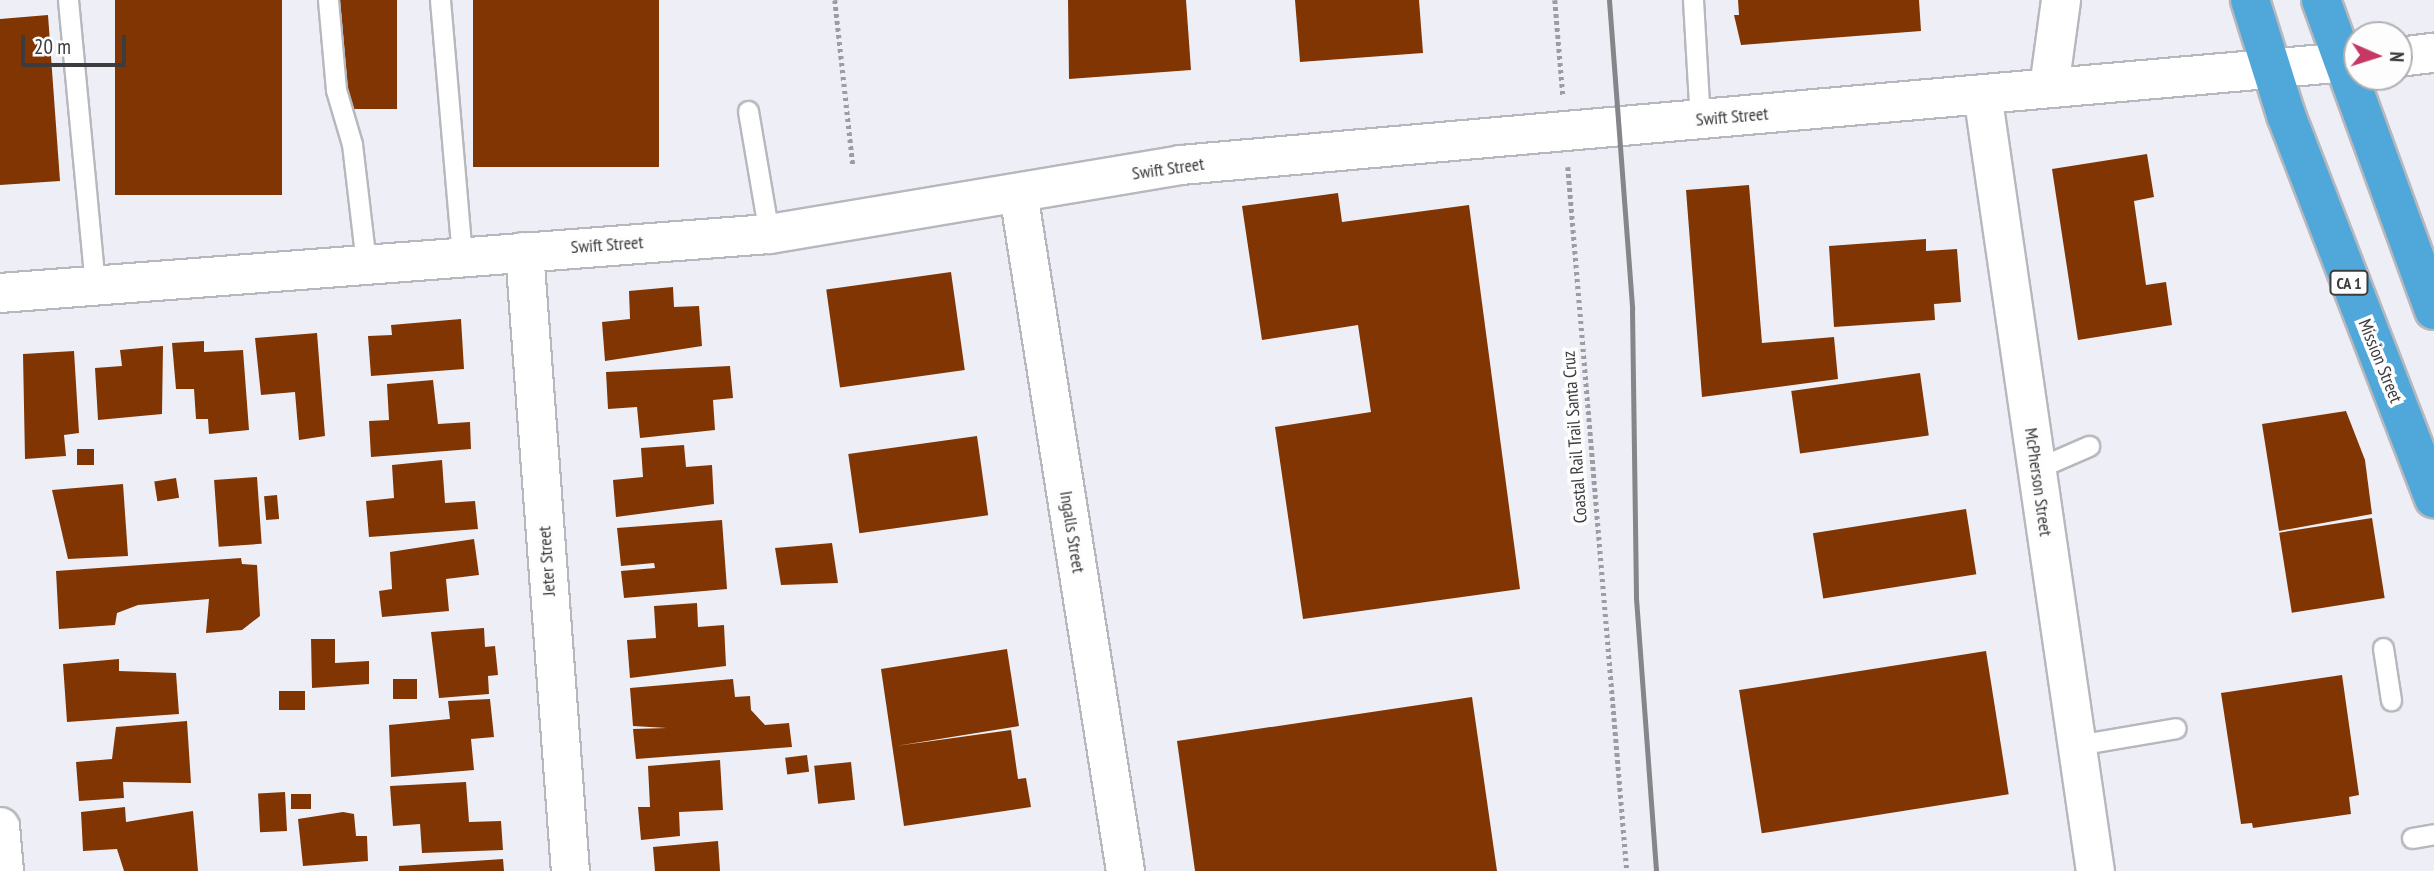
<!DOCTYPE html>
<html>
<head>
<meta charset="utf-8">
<style>
	body { margin:0 }
	#map { position:relative; width:2434px; height:871px; overflow:hidden; background:#eeeff6; font-family:"PT Sans Narrow",sans-serif }
	div>[style] { position:absolute }
	.building>* { inset:0; background:#803503; transform-origin:0 0 }
	.path>* { height:4.5px; margin-top:-2.25px; transform-origin:0; background:repeating-linear-gradient(90deg,#9c9da2 0 3.5px,transparent 0 7px) }
	.roads { filter:drop-shadow(2px 0 #b7b8be) drop-shadow(-2px 0 #b7b8be) drop-shadow(0 2px #b7b8be) drop-shadow(0 -2px #b7b8be) }
	.service>* { height:19px; margin:-9.5px; padding:0 9.5px; transform-origin:9.5px; border-radius:9.5px; background:#fff }
	.minor>* { height:37px; margin:-18.5px; padding:0 18.5px; transform-origin:18.5px; border-radius:18.5px; background:#fff }
	.tertiary>* { height:38px; margin:-19px; padding:0 19px; transform-origin:19px; border-radius:19px; background:#fff }
	.trunk>* { height:38px; margin:-19px; padding:0 19px; transform-origin:19px; border-radius:19px; background:#50a8da }
	.rail>* { height:5px; margin:-2.5px; padding:0 2.5px; transform-origin:2.5px; border-radius:2.5px; background:#85858a }
	span { translate:-50% -50%; white-space:nowrap; text-align:center; line-height:1.15; -webkit-text-stroke:7px #fdfdfe; paint-order:stroke }
	.shield-label span { padding:2px 5px; background:#fdfdfe; border:2px solid; border-radius:5px; -webkit-text-stroke-width:0 }
	.shield-label { font-size:16px; color:#3c3c3f; font-weight:700 }
	.street-label { font-size:18px; color:#3c3c3f }
	.north { position:absolute; left:2343px; top:21px; width:70px; height:70px; box-sizing:border-box; background:#fdfdfe; border:2px solid #b0b0b2; border-radius:50%; rotate:93deg; font-size:19px; font-weight:700; line-height:28px; text-align:center; color:#3c3c3f }
	.north::after { content:''; display:block; margin:auto; width:24px; height:32px; background:#c63864; clip-path:polygon(50% 0,100% 100%,50% 72%,0 100%) }
	.scale { position:absolute; left:21px; top:35px; width:105px; height:32px; box-sizing:border-box; border:4px solid #3c3c3f; border-top:0; padding-left:9px; font-size:21px; line-height:24px; white-space:nowrap; color:#3c3c3f; -webkit-text-stroke:5px #fdfdfe; paint-order:stroke }
</style>
</head>
<body>
<div id="map">
	<div class="building">
		<div style="left:115px;top:0;width:167px;height:195px"></div>
		<div style="left:340px;top:0;width:57px;height:109px"></div>
		<div style="left:473px;top:0;width:186px;height:167px"></div>
		<div style="clip-path:polygon(1068px 0,1186px 0,1191px 70px,1069px 79px)"></div>
		<div style="clip-path:polygon(1295px 0,1419px 0,1423px 53px,1300px 62px)"></div>
		<div style="clip-path:polygon(1738px 0,1919px 0,1921px 31px,1741px 45px,1734px 15px,1739px 15px)"></div>
		<div style="clip-path:polygon(48px 15px,60px 181px,0 185px,0 19px)"></div>
		<div style="clip-path:polygon(2147px 154px,2154px 197px,2134px 201px,2146px 285px,2166px 282px,2172px 325px,2078px 340px,2052px 169px)"></div>
		<div style="clip-path:polygon(1749px 185px,1762px 343px,1834px 337px,1838px 379px,1702px 397px,1686px 190px)"></div>
		<div style="clip-path:polygon(1338px 193px,1342px 222px,1469px 205px,1520px 589px,1303px 619px,1275px 427px,1371px 412px,1358px 325px,1262px 340px,1242px 206px)"></div>
		<div style="clip-path:polygon(1926px 239px,1926px 251px,1957px 249px,1961px 302px,1934px 304px,1935px 320px,1834px 327px,1829px 246px)"></div>
		<div style="left:951px;top:272px;width:99px;height:126px;rotate:82deg"></div>
		<div style="clip-path:polygon(673px 287px,674px 307px,699px 306px,702px 346px,605px 361px,602px 322px,630px 319px,629px 291px)"></div>
		<div style="clip-path:polygon(461px 319px,464px 369px,371px 376px,368px 336px,392px 335px,391px 325px)"></div>
		<div style="clip-path:polygon(317px 333px,325px 436px,299px 440px,295px 392px,261px 395px,255px 338px)"></div>
		<div style="clip-path:polygon(204px 341px,204px 352px,243px 350px,249px 430px,209px 434px,208px 419px,196px 419px,194px 389px,176px 389px,172px 343px)"></div>
		<div style="clip-path:polygon(163px 346px,162px 414px,98px 420px,95px 368px,122px 366px,120px 350px)"></div>
		<div style="clip-path:polygon(74px 351px,79px 433px,64px 435px,66px 456px,25px 459px,23px 354px)"></div>
		<div style="clip-path:polygon(730px 366px,733px 398px,713px 400px,715px 430px,640px 438px,637px 407px,608px 409px,606px 372px)"></div>
		<div style="left:1920px;top:373px;width:63px;height:130px;rotate:82deg"></div>
		<div style="clip-path:polygon(433px 380px,438px 424px,470px 422px,471px 449px,371px 457px,369px 421px,389px 420px,387px 384px)"></div>
		<div style="clip-path:polygon(2346px 411px,2365px 460px,2372px 514px,2279px 531px,2262px 424px)"></div>
		<div style="left:977px;top:436px;width:80px;height:130px;rotate:82deg"></div>
		<div style="clip-path:polygon(684px 445px,686px 467px,712px 465px,714px 504px,616px 517px,613px 480px,643px 477px,641px 448px)"></div>
		<div style="left:94px;top:449px;width:16px;height:17px;rotate:90deg"></div>
		<div style="clip-path:polygon(442px 460px,445px 503px,475px 501px,478px 529px,369px 537px,366px 501px,394px 498px,392px 465px)"></div>
		<div style="left:257px;top:477px;width:67px;height:43px;rotate:86deg"></div>
		<div style="left:176px;top:478px;width:20px;height:22px;rotate:81deg"></div>
		<div style="clip-path:polygon(123px 484px,128px 556px,68px 559px,52px 490px)"></div>
		<div style="left:277px;top:495px;width:24px;height:13px;rotate:85deg"></div>
		<div style="left:1966px;top:509px;width:66px;height:155px;rotate:81deg"></div>
		<div style="left:2372px;top:518px;width:81px;height:94px;rotate:81deg"></div>
		<div style="clip-path:polygon(722px 520px,727px 589px,624px 598px,621px 571px,655px 568px,654px 563px,621px 566px,617px 528px)"></div>
		<div style="clip-path:polygon(474px 539px,479px 575px,446px 579px,449px 611px,382px 617px,379px 591px,392px 589px,390px 552px)"></div>
		<div style="clip-path:polygon(832px 543px,838px 583px,781px 585px,775px 548px)"></div>
		<div style="clip-path:polygon(241px 558px,242px 564px,257px 565px,260px 616px,242px 630px,206px 633px,209px 599px,138px 605px,117px 613px,115px 625px,59px 629px,56px 571px)"></div>
		<div style="clip-path:polygon(697px 603px,698px 627px,724px 625px,726px 666px,630px 678px,627px 640px,656px 638px,654px 606px)"></div>
		<div style="clip-path:polygon(484px 628px,485px 647px,495px 646px,498px 675px,488px 676px,489px 694px,439px 698px,431px 632px)"></div>
		<div style="clip-path:polygon(311px 639px,335px 639px,335px 663px,369px 661px,369px 684px,312px 688px)"></div>
		<div style="clip-path:polygon(1007px 649px,1019px 726px,896px 746px,1011px 730px,1018px 779px,1026px 778px,1031px 807px,904px 826px,881px 669px)"></div>
		<div style="left:1986px;top:651px;width:145px;height:250px;rotate:81deg"></div>
		<div style="clip-path:polygon(119px 659px,119px 671px,176px 673px,179px 714px,67px 722px,63px 664px)"></div>
		<div style="clip-path:polygon(2342px 675px,2359px 795px,2349px 797px,2351px 814px,2253px 828px,2252px 823px,2241px 824px,2221px 693px)"></div>
		<div style="left:417px;top:679px;width:20px;height:24px;rotate:90deg"></div>
		<div style="clip-path:polygon(733px 679px,735px 697px,750px 696px,751px 710px,765px 725px,789px 723px,792px 747px,636px 759px,633px 729px,667px 728px,633px 726px,630px 688px)"></div>
		<div style="left:279px;top:691px;width:26px;height:19px"></div>
		<div style="clip-path:polygon(1472px 697px,1497px 871px,1195px 871px,1177px 741px)"></div>
		<div style="clip-path:polygon(490px 699px,494px 737px,471px 739px,474px 770px,391px 777px,389px 725px,450px 719px,448px 701px)"></div>
		<div style="clip-path:polygon(187px 721px,191px 783px,123px 782px,124px 798px,79px 801px,76px 762px,112px 759px,116px 727px)"></div>
		<div style="left:807px;top:755px;width:17px;height:22px;rotate:83deg"></div>
		<div style="clip-path:polygon(720px 760px,723px 810px,679px 812px,680px 836px,641px 840px,638px 807px,650px 807px,648px 766px)"></div>
		<div style="left:851px;top:762px;width:38px;height:37px;rotate:84deg"></div>
		<div style="clip-path:polygon(466px 782px,469px 822px,501px 821px,503px 850px,422px 853px,420px 824px,393px 826px,390px 786px)"></div>
		<div style="left:285px;top:792px;width:39px;height:27px;rotate:87deg"></div>
		<div style="left:311px;top:794px;width:15px;height:20px;rotate:90deg"></div>
		<div style="clip-path:polygon(125px 807px,126px 822px,193px 811px,198px 871px,124px 871px,117px 849px,83px 851px,81px 812px)"></div>
		<div style="clip-path:polygon(343px 812px,354px 814px,356px 836px,367px 836px,368px 861px,303px 866px,298px 819px)"></div>
		<div style="clip-path:polygon(718px 841px,720px 871px,655px 871px,653px 847px)"></div>
		<div style="clip-path:polygon(503px 859px,504px 871px,399px 871px,399px 866px)"></div>
	</div>
	<div class="path">
		<div style="left:835px;top:0;width:167px;rotate:83.8deg"></div>
		<div style="left:1555px;top:0;width:96px;rotate:85.2deg"></div>
		<div style="left:1568px;top:167px;width:706px;rotate:85.21deg"></div>
	</div>
	<div class="roads">
		<div class="service">
			<div style="left:68px;top:0;width:286px;rotate:84.6deg"></div>
			<div style="left:328px;top:0;width:90px;rotate:84.9deg"></div>
			<div style="left:336px;top:90px;width:56px;rotate:73.5deg"></div>
			<div style="left:352px;top:144px;width:120px;rotate:83.3deg"></div>
			<div style="left:440px;top:0;width:256px;rotate:85.1deg"></div>
			<div style="left:1693px;top:0;width:120px;rotate:86.7deg"></div>
			<div style="left:748px;top:111px;width:125px;rotate:80.3deg"></div>
			<div style="left:2036px;top:469px;width:58px;rotate:-23.5deg"></div>
			<div style="left:2383px;top:648px;width:53px;rotate:81.3deg"></div>
			<div style="left:2077px;top:745px;width:100px;rotate:-9.7deg"></div>
			<div style="left:2412px;top:838px;width:22px;rotate:-10deg"></div>
		</div>
		<div class="minor">
			<div style="left:1982px;top:93px;width:786px;rotate:81.74deg"></div>
			<div style="left:1018px;top:193px;width:686px;rotate:81.03deg"></div>
			<div style="left:524px;top:251px;width:622px;rotate:85.76deg"></div>
			<div style="left:0;top:826px;width:45px;rotate:84.9deg"></div>
		</div>
		<div class="tertiary">
			<div style="left:2399px;top:57px;width:35px;rotate:-7deg"></div>
			<div style="left:2049px;top:88px;width:89px;rotate:-82.2deg"></div>
			<div style="left:0;top:293px;width:771px;rotate:-4.39deg"></div>
			<div style="left:769px;top:234px;width:418px;rotate:-9.5deg"></div>
			<div style="left:1181px;top:165px;width:1181px;rotate:-5.05deg"></div>
		</div>
		<div class="trunk">
			<div style="left:2250px;top:0;width:121px;rotate:72.6deg"></div>
			<div style="left:2286px;top:115px;width:411px;rotate:68.9deg"></div>
			<div style="left:2321px;top:0;width:330px;rotate:70deg"></div>
		</div>
	</div>
	<div class="rail">
		<div style="left:1609px;top:0;width:310px;rotate:85.7deg"></div>
		<div style="left:1632px;top:309px;width:289px;rotate:89.2deg"></div>
		<div style="left:1636px;top:598px;width:274px;rotate:85.8deg"></div>
	</div>
	<div class="shield-label">
		<span style="left:2349px;top:283px">CA 1</span>
	</div>
	<div class="street-label">
		<span style="left:1732px;top:117px;rotate:-5deg">Swift Street</span>
		<span style="left:1168px;top:169px;rotate:-8deg">Swift Street</span>
		<span style="left:607px;top:245px;rotate:-4deg">Swift Street</span>
		<span style="left:2380px;top:361px;rotate:68deg">Mission Street</span>
		<span style="left:1575px;top:437px;rotate:-94deg">Coastal Rail Trail Santa Cruz</span>
		<span style="left:2038px;top:482px;rotate:82deg">McPherson Street</span>
		<span style="left:1072px;top:532px;rotate:81deg">Ingalls Street</span>
		<span style="left:547px;top:561px;rotate:-94deg">Jeter Street</span>
	</div>
	<div class="north">N</div>
	<div class="scale">20 m</div>
</div>
</body>
</html>
